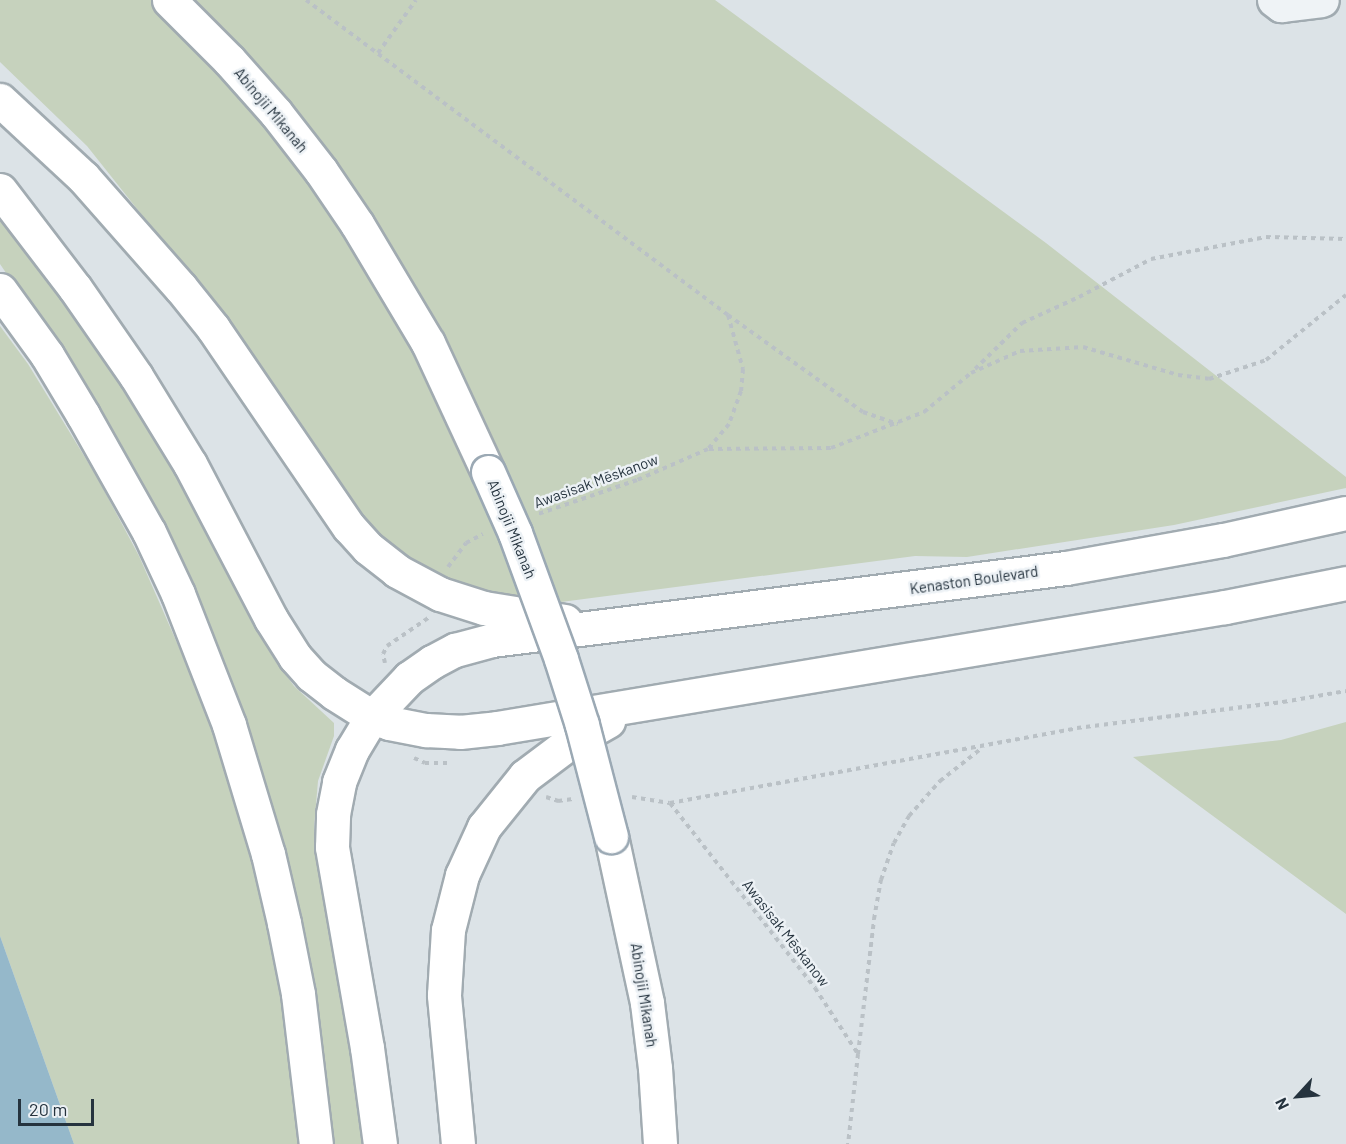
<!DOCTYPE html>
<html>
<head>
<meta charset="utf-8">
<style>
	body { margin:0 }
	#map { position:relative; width:1346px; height:1144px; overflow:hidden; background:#dce3e7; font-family:Barlow,sans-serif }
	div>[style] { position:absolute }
	.green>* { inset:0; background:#c6d2bd }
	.water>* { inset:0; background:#95b8ca }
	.path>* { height:4px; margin-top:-2px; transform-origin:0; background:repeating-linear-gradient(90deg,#bac1c6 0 4.5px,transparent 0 9px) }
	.roads { filter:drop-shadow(2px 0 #a1abb1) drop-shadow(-2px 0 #a1abb1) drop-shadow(0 2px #a1abb1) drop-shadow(0 -2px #a1abb1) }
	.minor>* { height:33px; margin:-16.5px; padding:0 16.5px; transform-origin:16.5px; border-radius:16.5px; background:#eff3f6 }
	.major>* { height:33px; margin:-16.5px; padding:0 16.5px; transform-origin:16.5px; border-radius:16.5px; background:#fff }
	.bridges { filter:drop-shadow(2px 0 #9ba9b4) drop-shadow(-2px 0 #9ba9b4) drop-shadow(0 2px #9ba9b4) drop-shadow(0 -2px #9ba9b4) }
	.major-bridge>* { height:33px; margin:-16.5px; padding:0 16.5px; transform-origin:16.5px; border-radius:16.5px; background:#fff }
	span { translate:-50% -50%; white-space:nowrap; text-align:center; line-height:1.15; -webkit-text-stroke:5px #ecf1f5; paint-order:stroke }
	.street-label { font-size:15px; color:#25333e }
	.north { position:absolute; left:1268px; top:1066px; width:60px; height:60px; -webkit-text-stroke:4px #ecf1f5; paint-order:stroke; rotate:244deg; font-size:16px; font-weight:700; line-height:24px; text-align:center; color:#25333e }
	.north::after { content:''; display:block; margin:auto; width:21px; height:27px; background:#25333e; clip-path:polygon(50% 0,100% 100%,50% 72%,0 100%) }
	.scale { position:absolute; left:18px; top:1099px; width:76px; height:27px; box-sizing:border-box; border:3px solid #25333e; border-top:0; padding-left:8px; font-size:18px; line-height:21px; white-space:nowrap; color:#25333e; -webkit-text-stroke:4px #ecf1f5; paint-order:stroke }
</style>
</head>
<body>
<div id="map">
	<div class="green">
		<div style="clip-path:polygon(0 0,715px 0,1046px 243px,1346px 477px,1346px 488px,1174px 525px,967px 557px,915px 556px,561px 602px,526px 604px,439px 584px,362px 529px,250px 351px,87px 146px,0 62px)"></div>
		<div style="clip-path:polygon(0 207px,137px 409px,175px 472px,271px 654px,294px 686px,334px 723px,334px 736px,318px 781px,314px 828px,355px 1072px,364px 1144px,331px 1144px,316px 1006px,291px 880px,267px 792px,243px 715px,214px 640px,170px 543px,134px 471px,94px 403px,0 264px)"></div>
		<div style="clip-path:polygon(0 326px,28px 364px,97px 477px,139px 556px,202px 700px,232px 788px,268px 923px,279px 978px,300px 1144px,74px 1144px,0 936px)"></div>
		<div style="clip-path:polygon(1346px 722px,1346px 914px,1133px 757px,1281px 740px)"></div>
	</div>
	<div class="water">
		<div style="clip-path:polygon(0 936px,74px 1144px,0 1144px)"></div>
	</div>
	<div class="path">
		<div style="left:306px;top:0;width:527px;rotate:36.74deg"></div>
		<div style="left:728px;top:315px;width:56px;rotate:74.5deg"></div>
		<div style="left:743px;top:369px;width:22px;rotate:95deg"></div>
		<div style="left:741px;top:391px;width:35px;rotate:110deg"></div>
		<div style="left:729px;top:424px;width:33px;rotate:130deg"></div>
		<div style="left:708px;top:449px;width:77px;rotate:156.4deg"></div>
		<div style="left:637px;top:480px;width:105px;rotate:161deg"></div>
		<div style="left:378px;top:53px;width:65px;rotate:-54.4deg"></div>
		<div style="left:728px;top:315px;width:166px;rotate:35.7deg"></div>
		<div style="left:863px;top:412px;width:37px;rotate:19deg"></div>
		<div style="left:975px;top:369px;width:66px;rotate:-44.4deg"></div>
		<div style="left:1022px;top:323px;width:63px;rotate:-24.5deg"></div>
		<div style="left:1079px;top:297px;width:81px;rotate:-27.8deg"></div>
		<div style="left:1151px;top:259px;width:117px;rotate:-10.8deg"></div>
		<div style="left:1266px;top:237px;width:80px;rotate:1.4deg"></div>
		<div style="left:709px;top:449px;width:122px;rotate:-0.5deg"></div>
		<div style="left:831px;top:448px;width:100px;rotate:-21.2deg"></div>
		<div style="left:924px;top:412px;width:61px;rotate:-39.7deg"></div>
		<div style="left:971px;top:373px;width:54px;rotate:-24.2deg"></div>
		<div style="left:1020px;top:351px;width:63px;rotate:-3.6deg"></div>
		<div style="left:1083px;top:347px;width:99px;rotate:16.4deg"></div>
		<div style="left:1178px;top:375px;width:31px;rotate:7deg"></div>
		<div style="left:1209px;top:379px;width:60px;rotate:-18.4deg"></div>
		<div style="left:1266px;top:360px;width:103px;rotate:-39.1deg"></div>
		<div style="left:448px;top:567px;width:30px;rotate:-53deg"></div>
		<div style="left:466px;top:543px;width:19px;rotate:-28deg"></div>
		<div style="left:385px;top:663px;width:9px;rotate:-103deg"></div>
		<div style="left:383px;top:654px;width:9px;rotate:-63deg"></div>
		<div style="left:387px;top:646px;width:50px;rotate:-34.3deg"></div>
		<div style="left:414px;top:758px;width:12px;rotate:24deg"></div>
		<div style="left:425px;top:763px;width:23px"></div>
		<div style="left:546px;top:797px;width:13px;rotate:18deg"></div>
		<div style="left:558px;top:801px;width:15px;rotate:-8deg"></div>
		<div style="left:632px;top:797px;width:38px;rotate:9deg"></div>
		<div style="left:670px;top:803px;width:235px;rotate:51.9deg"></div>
		<div style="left:815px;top:988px;width:79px;rotate:56.9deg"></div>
		<div style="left:858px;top:1054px;width:91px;rotate:96.3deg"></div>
		<div style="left:670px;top:803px;width:414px;rotate:-10.4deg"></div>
		<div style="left:1077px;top:728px;width:208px;rotate:-7.2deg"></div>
		<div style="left:1283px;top:702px;width:64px;rotate:-9.9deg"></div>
		<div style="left:858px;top:1054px;width:136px;rotate:-83.2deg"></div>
		<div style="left:874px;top:919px;width:40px;rotate:-80deg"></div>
		<div style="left:881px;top:880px;width:39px;rotate:-71deg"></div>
		<div style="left:894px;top:843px;width:31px;rotate:-61deg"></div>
		<div style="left:909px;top:816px;width:47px;rotate:-48.5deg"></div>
		<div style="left:940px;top:781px;width:53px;rotate:-38.2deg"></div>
	</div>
	<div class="roads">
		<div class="minor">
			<div style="left:1274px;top:0;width:9px;rotate:36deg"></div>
			<div style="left:1281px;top:5px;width:41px;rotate:-7deg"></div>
		</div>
		<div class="major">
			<div style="left:169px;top:0;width:85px;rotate:45deg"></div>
			<div style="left:229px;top:60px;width:71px;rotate:48.4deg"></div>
			<div style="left:276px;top:113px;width:73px;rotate:52.2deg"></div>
			<div style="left:321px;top:171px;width:64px;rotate:55.8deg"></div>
			<div style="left:357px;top:224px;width:139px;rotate:59.2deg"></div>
			<div style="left:428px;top:343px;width:142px;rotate:65.1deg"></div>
			<div style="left:0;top:100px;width:113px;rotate:42.9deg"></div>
			<div style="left:83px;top:177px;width:148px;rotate:48.6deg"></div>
			<div style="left:181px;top:288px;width:51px;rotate:51.3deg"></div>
			<div style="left:213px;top:328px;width:241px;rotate:55.7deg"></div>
			<div style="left:349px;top:527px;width:28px;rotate:48deg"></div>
			<div style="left:368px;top:548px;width:37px;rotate:38deg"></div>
			<div style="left:397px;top:571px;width:49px;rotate:28.1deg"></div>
			<div style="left:440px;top:594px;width:46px;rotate:17.7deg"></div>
			<div style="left:484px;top:608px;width:82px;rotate:9.1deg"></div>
			<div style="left:0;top:190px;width:123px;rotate:52.6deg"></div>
			<div style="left:75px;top:288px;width:107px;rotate:55.3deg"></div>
			<div style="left:136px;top:376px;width:103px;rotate:58.5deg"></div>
			<div style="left:190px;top:464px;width:175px;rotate:62.4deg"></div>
			<div style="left:271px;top:619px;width:45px;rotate:57.7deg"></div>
			<div style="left:295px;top:657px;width:24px;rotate:48deg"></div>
			<div style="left:311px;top:675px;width:29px;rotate:38deg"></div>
			<div style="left:334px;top:693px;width:45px;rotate:32.3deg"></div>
			<div style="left:372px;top:717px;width:18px;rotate:19deg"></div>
			<div style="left:389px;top:723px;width:38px;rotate:11deg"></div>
			<div style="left:426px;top:730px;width:34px;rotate:3deg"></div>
			<div style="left:460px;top:732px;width:37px;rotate:-6deg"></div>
			<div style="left:497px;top:728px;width:738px;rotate:-9.44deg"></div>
			<div style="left:1225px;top:607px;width:123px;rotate:-11.2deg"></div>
			<div style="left:0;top:290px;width:80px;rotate:54.1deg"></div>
			<div style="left:47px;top:355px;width:70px;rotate:59deg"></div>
			<div style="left:83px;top:415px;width:134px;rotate:60.6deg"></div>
			<div style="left:149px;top:532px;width:68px;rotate:64.9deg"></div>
			<div style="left:178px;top:594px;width:141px;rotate:68.7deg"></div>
			<div style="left:229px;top:725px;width:135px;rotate:73.2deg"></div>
			<div style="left:268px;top:854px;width:71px;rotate:76.9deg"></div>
			<div style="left:284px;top:923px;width:72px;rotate:78.8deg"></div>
			<div style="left:298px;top:994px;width:151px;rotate:83.2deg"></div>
			<div style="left:611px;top:836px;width:171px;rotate:77.8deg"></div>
			<div style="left:647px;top:1003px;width:65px;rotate:83deg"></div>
			<div style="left:655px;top:1068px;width:76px;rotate:86.2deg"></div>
			<div style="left:380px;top:1144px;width:97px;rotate:-97.7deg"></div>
			<div style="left:367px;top:1048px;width:204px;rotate:-99.9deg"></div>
			<div style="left:332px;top:847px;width:33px;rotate:-88deg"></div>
			<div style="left:333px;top:814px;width:33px;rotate:-79deg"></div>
			<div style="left:339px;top:782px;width:35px;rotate:-68deg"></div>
			<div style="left:352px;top:750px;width:39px;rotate:-59deg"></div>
			<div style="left:372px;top:717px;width:54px;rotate:-46.5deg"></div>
			<div style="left:409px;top:678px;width:28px;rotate:-35deg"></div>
			<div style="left:432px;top:662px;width:26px;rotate:-28deg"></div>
			<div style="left:455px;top:650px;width:38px;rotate:-15deg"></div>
			<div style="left:492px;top:640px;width:578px;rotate:-7.15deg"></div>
			<div style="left:1066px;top:568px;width:159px;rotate:-10.1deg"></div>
			<div style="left:1223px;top:540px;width:126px;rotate:-12.4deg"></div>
			<div style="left:458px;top:1144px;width:150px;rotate:-95.4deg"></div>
			<div style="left:444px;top:995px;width:65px;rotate:-86.5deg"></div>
			<div style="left:448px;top:930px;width:57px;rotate:-75.7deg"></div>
			<div style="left:462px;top:875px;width:53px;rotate:-65.4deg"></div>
			<div style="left:484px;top:827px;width:65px;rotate:-51.2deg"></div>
			<div style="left:525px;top:776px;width:55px;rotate:-36.9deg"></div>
			<div style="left:569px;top:743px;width:45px;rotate:-29.4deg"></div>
		</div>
	</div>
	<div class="bridges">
		<div class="major-bridge">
			<div style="left:488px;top:472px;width:67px;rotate:66.1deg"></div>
			<div style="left:515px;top:533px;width:134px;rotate:69.9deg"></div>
			<div style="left:561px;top:659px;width:69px;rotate:72.3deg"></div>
			<div style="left:582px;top:725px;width:115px;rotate:75.4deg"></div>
		</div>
	</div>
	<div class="street-label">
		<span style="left:271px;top:110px;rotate:50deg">Abinojii Mikanah</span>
		<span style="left:596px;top:481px;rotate:-20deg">Awasisak Mēskanow</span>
		<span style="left:512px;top:529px;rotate:68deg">Abinojii Mikanah</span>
		<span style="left:974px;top:580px;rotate:-8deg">Kenaston Boulevard</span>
		<span style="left:786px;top:933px;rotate:52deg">Awasisak Mēskanow</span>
		<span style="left:644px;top:995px;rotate:81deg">Abinojii Mikanah</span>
	</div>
	<div class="north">N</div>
	<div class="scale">20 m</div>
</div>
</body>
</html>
